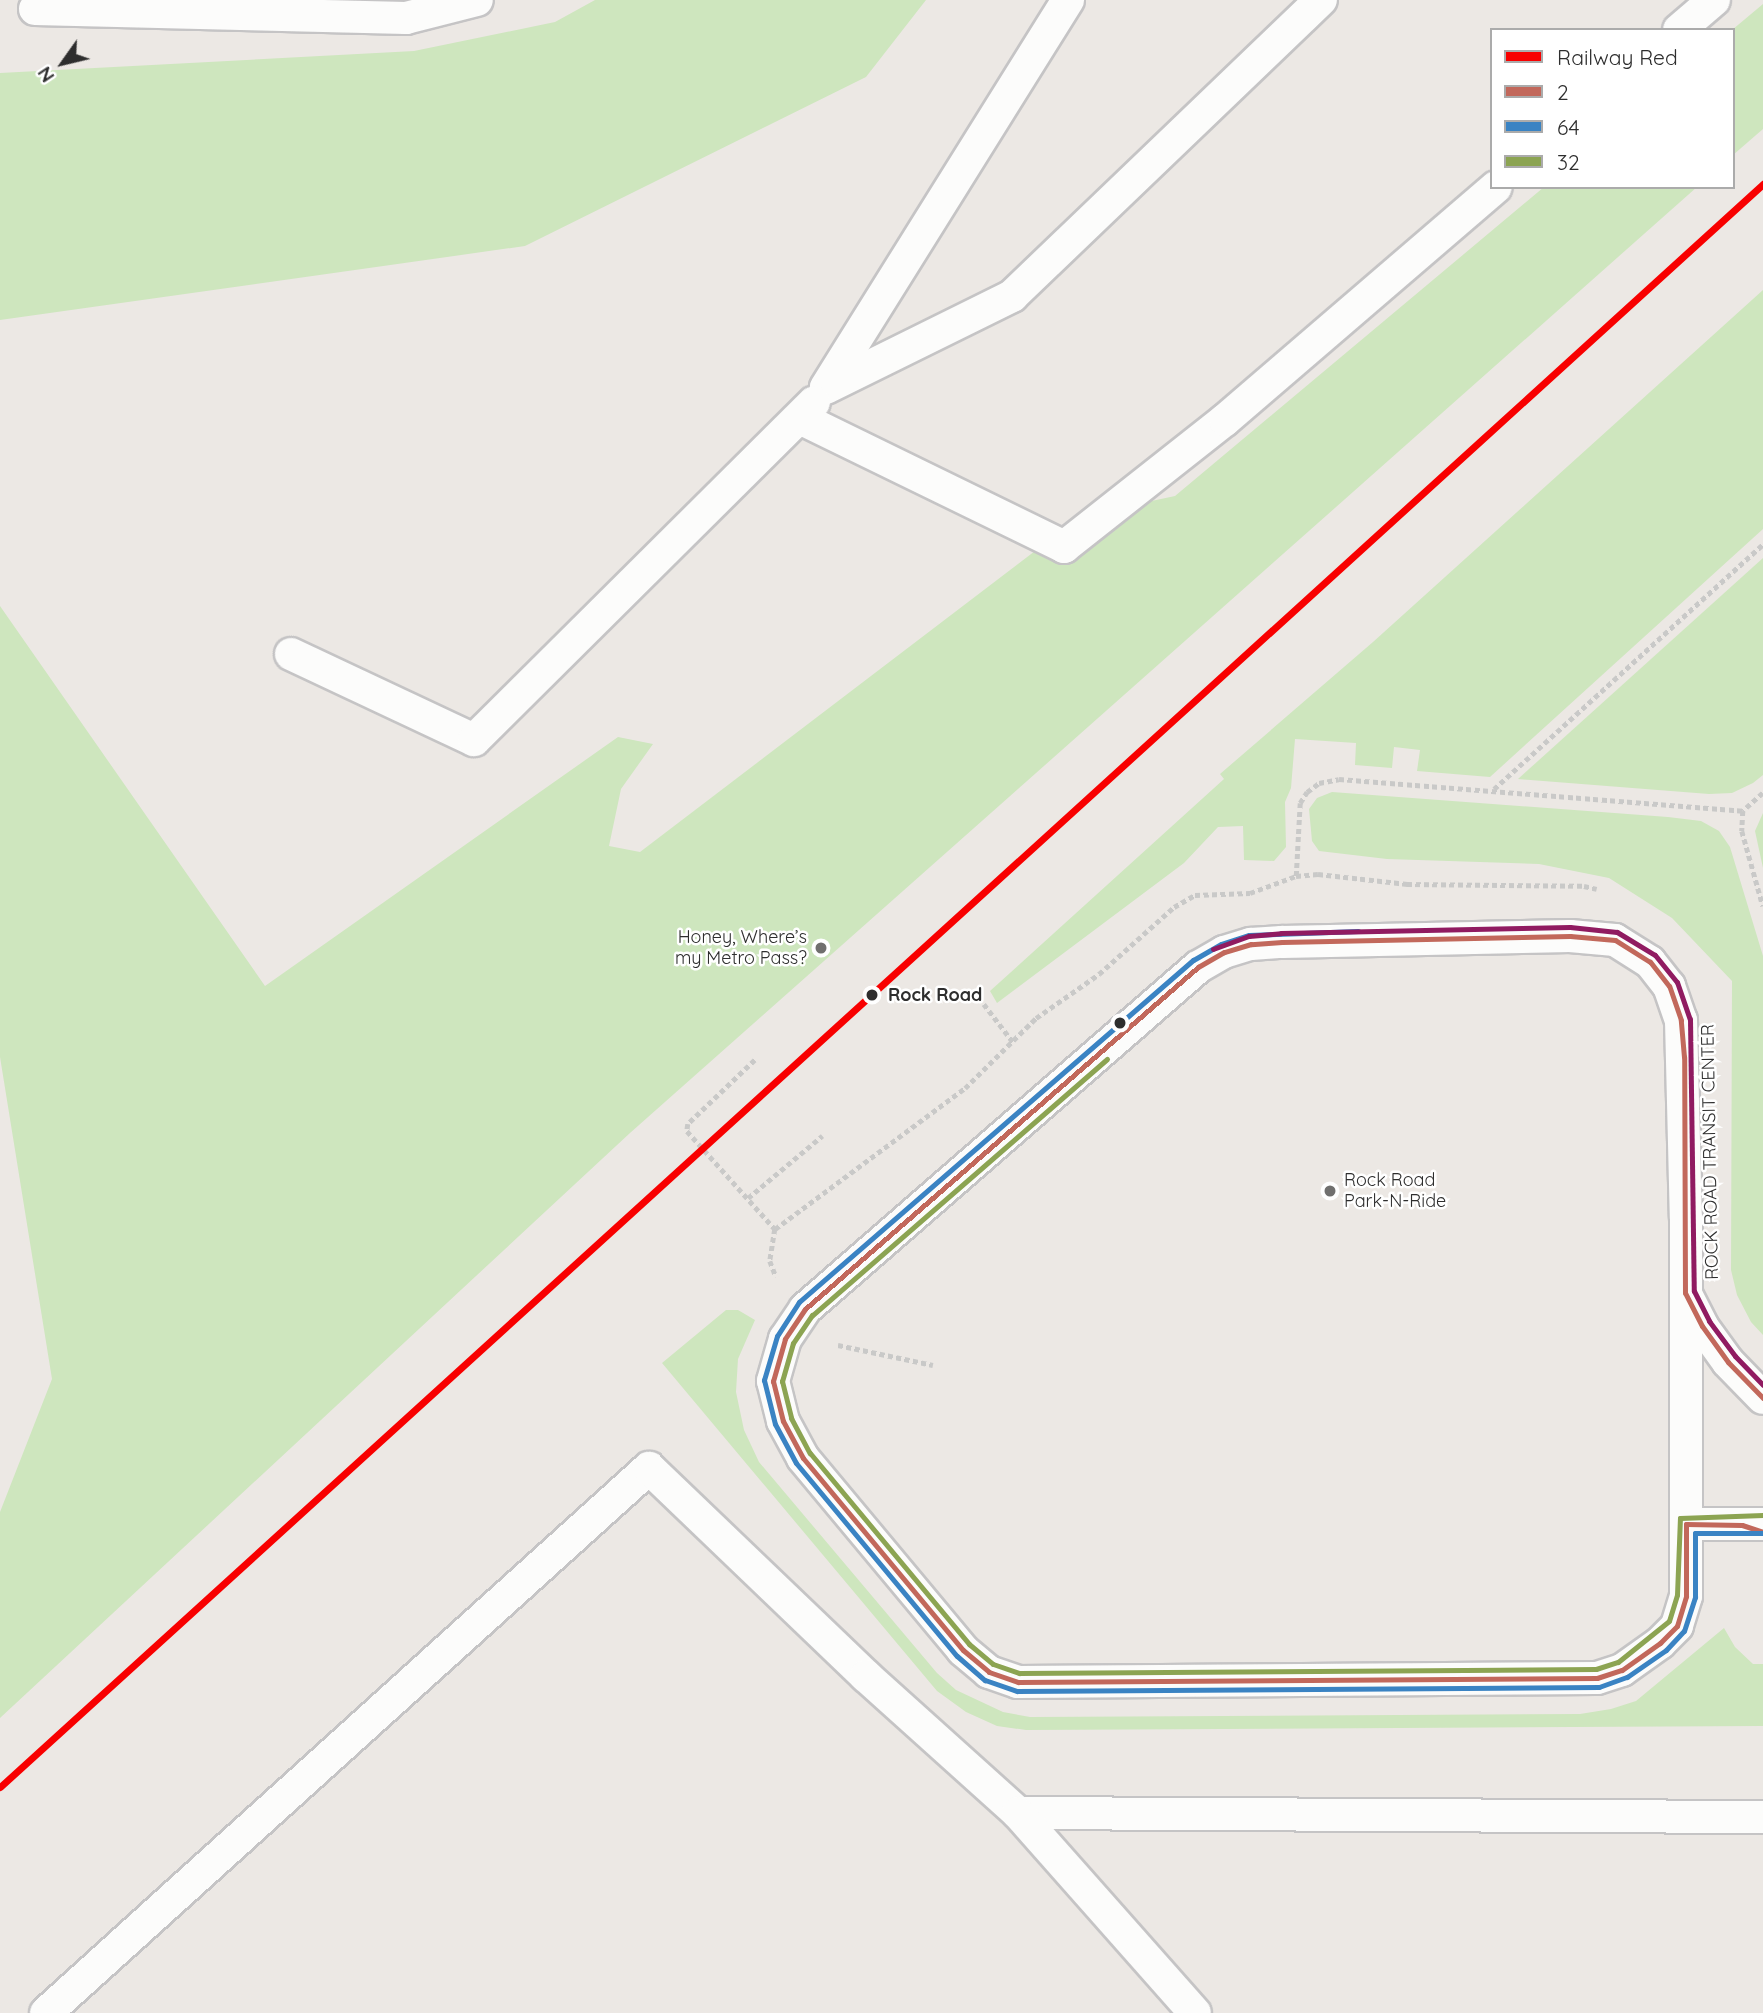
<!DOCTYPE html>
<html>
<head>
<meta charset="utf-8">
<style>
	body { margin:0 }
	#map { position:relative; width:1763px; height:2013px; overflow:hidden; background:#ece8e4; font-family:Quicksand,sans-serif }
	div>[style] { position:absolute }
	.green>* { inset:0; background:#cee6be }
	.path>* { height:4.5px; margin-top:-2.25px; transform-origin:0; background:repeating-linear-gradient(90deg,#c9c9c8 0 5px,transparent 0 8.5px) }
	.roads { filter:drop-shadow(2px 0 #c5c4c5) drop-shadow(-2px 0 #c5c4c5) drop-shadow(0 2px #c5c4c5) drop-shadow(0 -2px #c5c4c5) }
	.lane>* { height:32px; margin:-16px; padding:0 16px; transform-origin:16px; border-radius:16px; background:#fcfcfb }
	.bus-1>* { height:5px; margin:-2.5px; padding:0 2.5px; transform-origin:2.5px; border-radius:2.5px; background:#c2685b }
	.bus-2>* { height:5px; margin:-2.5px; padding:0 2.5px; transform-origin:2.5px; border-radius:2.5px; background:#3a83c3 }
	.bus-3>* { height:5px; margin:-2.5px; padding:0 2.5px; transform-origin:2.5px; border-radius:2.5px; background:#8ca452 }
	.bus-4>* { height:5px; margin:-2.5px; padding:0 2.5px; transform-origin:2.5px; border-radius:2.5px; background:#901b61 }
	.rail-1>* { height:7px; margin:-3.5px; padding:0 3.5px; transform-origin:3.5px; border-radius:3.5px; background:#f80000 }
	.dots>* { width:19px; height:19px; translate:-50% -50%; box-sizing:border-box; border:4px solid #fff; border-radius:50% }
	span { translate:-50% -50%; white-space:nowrap; text-align:center; line-height:1.15; -webkit-text-stroke:5px #fff; paint-order:stroke }
	.poi-label { font-size:18px; color:#2e2e2e }
	.right { translate:-100% -50%; text-align:right }
	.left { translate:0 -50%; text-align:left }
	.stop-label { font-size:18px; color:#2e2e2e; font-weight:700 }
	.street-label { font-size:18px; color:#2e2e2e }
	.legend { position:absolute; left:1490px; top:28px; width:245px; height:161px; box-sizing:border-box; background:#fff; border:2px solid #ababab; margin:0; padding:9px 12px; list-style:none; font-size:21px; color:#2e2e2e }
	.legend li { display:flex; align-items:center; gap:14px; height:35px }
	.legend b { width:35px; border:2px solid #ababab }
	.north { position:absolute; left:28px; top:28px; width:70px; height:70px; -webkit-text-stroke:5px #fff; paint-order:stroke; rotate:236deg; font-size:19px; font-weight:700; line-height:28px; text-align:center; color:#2e2e2e }
	.north::after { content:''; display:block; margin:auto; width:24px; height:32px; background:#2e2e2e; clip-path:polygon(50% 0,100% 100%,50% 72%,0 100%) }
</style>
</head>
<body>
<div id="map">
	<div class="green">
		<div style="clip-path:polygon(595px 0,926px 0,866px 77px,525px 246px,0 320px,0 73px,414px 51px,555px 22px)"></div>
		<div style="clip-path:polygon(1763px 4px,1763px 129px,1733px 155px,1732px 30px)"></div>
		<div style="clip-path:polygon(1544px 187px,1697px 187px,630px 1133px,0 1718px,0 1512px,52px 1379px,0 1057px,0 606px,265px 986px,618px 737px,653px 744px,621px 789px,609px 846px,640px 852px,1081px 516px,1175px 496px)"></div>
		<div style="clip-path:polygon(1763px 290px,1763px 529px,1490px 777px,1417px 771px,1420px 750px,1394px 747px,1392px 768px,1355px 765px,1356px 743px,1295px 739px,1291px 788px,1285px 802px,1286px 847px,1274px 861px,1244px 860px,1243px 826px,1218px 827px,1184px 863px,997px 1003px,990px 991px,1224px 779px,1220px 774px,1373px 642px)"></div>
		<div style="clip-path:polygon(1763px 558px,1763px 775px,1753px 783px,1732px 793px,1709px 794px,1518px 779px)"></div>
		<div style="clip-path:polygon(1332px 792px,1668px 817px,1701px 821px,1719px 831px,1730px 847px,1763px 956px,1763px 1335px,1751px 1322px,1737px 1295px,1731px 1270px,1732px 981px,1672px 918px,1609px 878px,1539px 864px,1387px 859px,1319px 851px,1312px 841px,1309px 809px,1317px 798px)"></div>
		<div style="clip-path:polygon(1763px 813px,1763px 868px,1755px 831px)"></div>
		<div style="clip-path:polygon(726px 1310px,738px 1310px,755px 1320px,738px 1359px,736px 1392px,744px 1430px,759px 1462px,937px 1673px,956px 1690px,1003px 1712px,1030px 1717px,1580px 1714px,1611px 1709px,1636px 1701px,1724px 1628px,1735px 1647px,1753px 1664px,1763px 1664px,1763px 1726px,1026px 1730px,997px 1726px,966px 1712px,937px 1691px,662px 1363px)"></div>
	</div>
	<div class="path">
		<div style="left:1494px;top:789px;width:364px;rotate:-42.3deg"></div>
		<div style="left:1763px;top:793px;width:27px;rotate:138deg"></div>
		<div style="left:1743px;top:811px;width:20px;rotate:93deg"></div>
		<div style="left:1742px;top:831px;width:78px;rotate:74.4deg"></div>
		<div style="left:1296px;top:876px;width:73px;rotate:-86.9deg"></div>
		<div style="left:1300px;top:803px;width:13px;rotate:-58deg"></div>
		<div style="left:1307px;top:792px;width:15px;rotate:-37deg"></div>
		<div style="left:1319px;top:783px;width:20px;rotate:-11deg"></div>
		<div style="left:1339px;top:779px;width:405px;rotate:4.5deg"></div>
		<div style="left:984px;top:1004px;width:48px;rotate:52.7deg"></div>
		<div style="left:755px;top:1060px;width:93px;rotate:136.3deg"></div>
		<div style="left:688px;top:1124px;width:7px;rotate:98deg"></div>
		<div style="left:687px;top:1131px;width:132px;rotate:48.1deg"></div>
		<div style="left:775px;top:1229px;width:32px;rotate:99deg"></div>
		<div style="left:770px;top:1261px;width:17px;rotate:69deg"></div>
		<div style="left:748px;top:1198px;width:97px;rotate:-40deg"></div>
		<div style="left:775px;top:1229px;width:237px;rotate:-36.6deg"></div>
		<div style="left:965px;top:1088px;width:100px;rotate:-44.6deg"></div>
		<div style="left:1036px;top:1018px;width:77px;rotate:-34.9deg"></div>
		<div style="left:1099px;top:974px;width:101px;rotate:-41.8deg"></div>
		<div style="left:1174px;top:907px;width:24px;rotate:-30deg"></div>
		<div style="left:1195px;top:895px;width:55px;rotate:-2.1deg"></div>
		<div style="left:1250px;top:893px;width:49px;rotate:-20.3deg"></div>
		<div style="left:1296px;top:876px;width:22px;rotate:-5deg"></div>
		<div style="left:1318px;top:874px;width:90px;rotate:6.4deg"></div>
		<div style="left:1407px;top:884px;width:177px;rotate:0.6deg"></div>
		<div style="left:1584px;top:886px;width:13px;rotate:13deg"></div>
		<div style="left:838px;top:1345px;width:97px;rotate:11.9deg"></div>
	</div>
	<div class="roads">
		<div class="lane">
			<div style="left:1068px;top:0;width:457px;rotate:122deg"></div>
			<div style="left:826px;top:388px;width:208px;rotate:-26.3deg"></div>
			<div style="left:1012px;top:296px;width:428px;rotate:-43.8deg"></div>
			<div style="left:35px;top:9px;width:371px;rotate:1.4deg"></div>
			<div style="left:406px;top:18px;width:73px;rotate:-14.2deg"></div>
			<div style="left:1679px;top:30px;width:46px;rotate:-40.6deg"></div>
			<div style="left:800px;top:418px;width:294px;rotate:26deg"></div>
			<div style="left:1064px;top:547px;width:205px;rotate:-38.3deg"></div>
			<div style="left:1225px;top:420px;width:357px;rotate:-40.7deg"></div>
			<div style="left:291px;top:654px;width:202px;rotate:25.2deg"></div>
			<div style="left:474px;top:740px;width:479px;rotate:-44.8deg"></div>
			<div style="left:1570px;top:936px;width:45px;rotate:5.1deg"></div>
			<div style="left:1615px;top:940px;width:41px;rotate:32.2deg"></div>
			<div style="left:1650px;top:962px;width:31px;rotate:52deg"></div>
			<div style="left:1669px;top:986px;width:36px;rotate:71deg"></div>
			<div style="left:1681px;top:1020px;width:198px;rotate:88.6deg"></div>
			<div style="left:1686px;top:1218px;width:378px;rotate:90deg"></div>
			<div style="left:1686px;top:1596px;width:31px;rotate:107deg"></div>
			<div style="left:1677px;top:1626px;width:24px;rotate:135deg"></div>
			<div style="left:1660px;top:1643px;width:47px;rotate:144.6deg"></div>
			<div style="left:1622px;top:1670px;width:26px;rotate:162deg"></div>
			<div style="left:1597px;top:1678px;width:579px;rotate:179.6deg"></div>
			<div style="left:1018px;top:1682px;width:31px;rotate:-161deg"></div>
			<div style="left:989px;top:1672px;width:34px;rotate:-140deg"></div>
			<div style="left:963px;top:1650px;width:250px;rotate:-129.8deg"></div>
			<div style="left:803px;top:1458px;width:42px;rotate:-118.4deg"></div>
			<div style="left:783px;top:1421px;width:41px;rotate:-104deg"></div>
			<div style="left:773px;top:1381px;width:44px;rotate:-74.1deg"></div>
			<div style="left:785px;top:1339px;width:36px;rotate:-56deg"></div>
			<div style="left:805px;top:1309px;width:521px;rotate:-41.03deg"></div>
			<div style="left:1198px;top:967px;width:30px;rotate:-30deg"></div>
			<div style="left:1224px;top:952px;width:28px;rotate:-17deg"></div>
			<div style="left:1251px;top:944px;width:31px;rotate:-4deg"></div>
			<div style="left:1282px;top:942px;width:288px;rotate:-1.2deg"></div>
			<div style="left:1688px;top:1298px;width:31px;rotate:63deg"></div>
			<div style="left:1702px;top:1326px;width:44px;rotate:54.2deg"></div>
			<div style="left:1728px;top:1362px;width:50px;rotate:45.8deg"></div>
			<div style="left:1686px;top:1524px;width:77px"></div>
			<div style="left:1018px;top:1813px;width:745px;rotate:0.31deg"></div>
			<div style="left:46px;top:2013px;width:813px;rotate:-42.11deg"></div>
			<div style="left:649px;top:1468px;width:301px;rotate:43.8deg"></div>
			<div style="left:866px;top:1676px;width:205px;rotate:42deg"></div>
			<div style="left:1018px;top:1813px;width:267px;rotate:48.5deg"></div>
		</div>
	</div>
	<div class="bus-1">
		<div style="left:1763px;top:1398px;width:50px;rotate:-134.2deg"></div>
		<div style="left:1728px;top:1362px;width:44px;rotate:-125.8deg"></div>
		<div style="left:1702px;top:1326px;width:37px;rotate:-117deg"></div>
		<div style="left:1685px;top:1293px;width:236px;rotate:-90.2deg"></div>
		<div style="left:1684px;top:1057px;width:37px;rotate:-95deg"></div>
		<div style="left:1681px;top:1020px;width:36px;rotate:-109deg"></div>
		<div style="left:1669px;top:986px;width:31px;rotate:-128deg"></div>
		<div style="left:1650px;top:962px;width:41px;rotate:-147.8deg"></div>
		<div style="left:1615px;top:940px;width:45px;rotate:-174.9deg"></div>
		<div style="left:1570px;top:936px;width:288px;rotate:178.8deg"></div>
		<div style="left:1282px;top:942px;width:31px;rotate:176deg"></div>
		<div style="left:1251px;top:944px;width:28px;rotate:163deg"></div>
		<div style="left:1224px;top:952px;width:30px;rotate:150deg"></div>
		<div style="left:1198px;top:967px;width:521px;rotate:138.97deg"></div>
		<div style="left:805px;top:1309px;width:36px;rotate:124deg"></div>
		<div style="left:785px;top:1339px;width:44px;rotate:105.9deg"></div>
		<div style="left:773px;top:1381px;width:41px;rotate:76deg"></div>
		<div style="left:783px;top:1421px;width:42px;rotate:61.6deg"></div>
		<div style="left:803px;top:1458px;width:250px;rotate:50.2deg"></div>
		<div style="left:963px;top:1650px;width:34px;rotate:40deg"></div>
		<div style="left:989px;top:1672px;width:31px;rotate:19deg"></div>
		<div style="left:1018px;top:1682px;width:579px;rotate:-0.4deg"></div>
		<div style="left:1597px;top:1678px;width:26px;rotate:-18deg"></div>
		<div style="left:1622px;top:1670px;width:47px;rotate:-35.4deg"></div>
		<div style="left:1660px;top:1643px;width:24px;rotate:-45deg"></div>
		<div style="left:1677px;top:1626px;width:31px;rotate:-73deg"></div>
		<div style="left:1686px;top:1596px;width:72px;rotate:-90deg"></div>
		<div style="left:1686px;top:1524px;width:56px;rotate:1deg"></div>
		<div style="left:1742px;top:1525px;width:22px;rotate:18deg"></div>
	</div>
	<div class="bus-2">
		<div style="left:1358px;top:931px;width:109px;rotate:177.9deg"></div>
		<div style="left:1249px;top:935px;width:29px;rotate:162deg"></div>
		<div style="left:1221px;top:944px;width:32px;rotate:150deg"></div>
		<div style="left:1193px;top:960px;width:522px;rotate:139.04deg"></div>
		<div style="left:799px;top:1302px;width:40px;rotate:122.9deg"></div>
		<div style="left:777px;top:1336px;width:46px;rotate:106.5deg"></div>
		<div style="left:764px;top:1380px;width:45px;rotate:76deg"></div>
		<div style="left:775px;top:1424px;width:44px;rotate:61.7deg"></div>
		<div style="left:796px;top:1463px;width:251px;rotate:50.2deg"></div>
		<div style="left:957px;top:1656px;width:37px;rotate:41deg"></div>
		<div style="left:985px;top:1680px;width:34px;rotate:19deg"></div>
		<div style="left:1017px;top:1691px;width:582px;rotate:-0.39deg"></div>
		<div style="left:1599px;top:1687px;width:30px;rotate:-20deg"></div>
		<div style="left:1627px;top:1677px;width:47px;rotate:-34.7deg"></div>
		<div style="left:1666px;top:1650px;width:26px;rotate:-47deg"></div>
		<div style="left:1684px;top:1631px;width:36px;rotate:-72deg"></div>
		<div style="left:1695px;top:1597px;width:64px;rotate:-90deg"></div>
		<div style="left:1695px;top:1533px;width:68px"></div>
	</div>
	<div class="bus-3">
		<div style="left:1107px;top:1059px;width:391px;rotate:139deg"></div>
		<div style="left:812px;top:1315px;width:34px;rotate:124deg"></div>
		<div style="left:793px;top:1343px;width:40px;rotate:106deg"></div>
		<div style="left:782px;top:1381px;width:38px;rotate:76deg"></div>
		<div style="left:791px;top:1418px;width:40px;rotate:62deg"></div>
		<div style="left:810px;top:1453px;width:249px;rotate:50.2deg"></div>
		<div style="left:969px;top:1644px;width:31px;rotate:40deg"></div>
		<div style="left:993px;top:1664px;width:28px;rotate:19deg"></div>
		<div style="left:1019px;top:1673px;width:577px;rotate:-0.4deg"></div>
		<div style="left:1596px;top:1669px;width:23px;rotate:-18deg"></div>
		<div style="left:1618px;top:1662px;width:65px;rotate:-38.8deg"></div>
		<div style="left:1669px;top:1621px;width:27px;rotate:-73deg"></div>
		<div style="left:1677px;top:1595px;width:77px;rotate:-87.8deg"></div>
		<div style="left:1680px;top:1518px;width:83px;rotate:-2.1deg"></div>
	</div>
	<div class="bus-4">
		<div style="left:1213px;top:949px;width:38px;rotate:-20deg"></div>
		<div style="left:1249px;top:936px;width:32px;rotate:-5deg"></div>
		<div style="left:1281px;top:933px;width:289px;rotate:-1.2deg"></div>
		<div style="left:1570px;top:927px;width:47px;rotate:6.1deg"></div>
		<div style="left:1617px;top:932px;width:44px;rotate:31.2deg"></div>
		<div style="left:1655px;top:955px;width:35px;rotate:51deg"></div>
		<div style="left:1677px;top:982px;width:39px;rotate:71deg"></div>
		<div style="left:1690px;top:1019px;width:272px;rotate:89.2deg"></div>
		<div style="left:1694px;top:1291px;width:34px;rotate:63deg"></div>
		<div style="left:1709px;top:1321px;width:44px;rotate:53.4deg"></div>
		<div style="left:1735px;top:1356px;width:40px;rotate:46deg"></div>
	</div>
	<div class="rail-1">
		<div style="left:0;top:1787px;width:2383px;rotate:-42.28deg"></div>
	</div>
	<div class="dots">
		<div style="left:821px;top:948px;background:#706f6e"></div>
		<div style="left:872px;top:995px;background:#2e2e2e"></div>
		<div style="left:1120px;top:1023px;background:#2e2e2e"></div>
		<div style="left:1330px;top:1191px;background:#706f6e"></div>
	</div>
	<div class="poi-label">
		<span class="right" style="left:807px;top:948px">Honey, Where’s<br>my Metro Pass?</span>
		<span class="left" style="left:1344px;top:1191px">Rock Road<br>Park-N-Ride</span>
	</div>
	<div class="stop-label">
		<span class="left" style="left:888px;top:995px">Rock Road</span>
	</div>
	<div class="street-label">
		<span style="left:1710px;top:1152px;rotate:-91deg">ROCK ROAD TRANSIT CENTER</span>
	</div>
	<ul class="legend">
	<li><b style="height:9px;background:#f80000"></b>Railway Red</li>
	<li><b style="height:9px;background:#c2685b"></b>2</li>
	<li><b style="height:9px;background:#3a83c3"></b>64</li>
	<li><b style="height:9px;background:#8ca452"></b>32</li>
	</ul>
	<div class="north">N</div>
</div>
</body>
</html>
